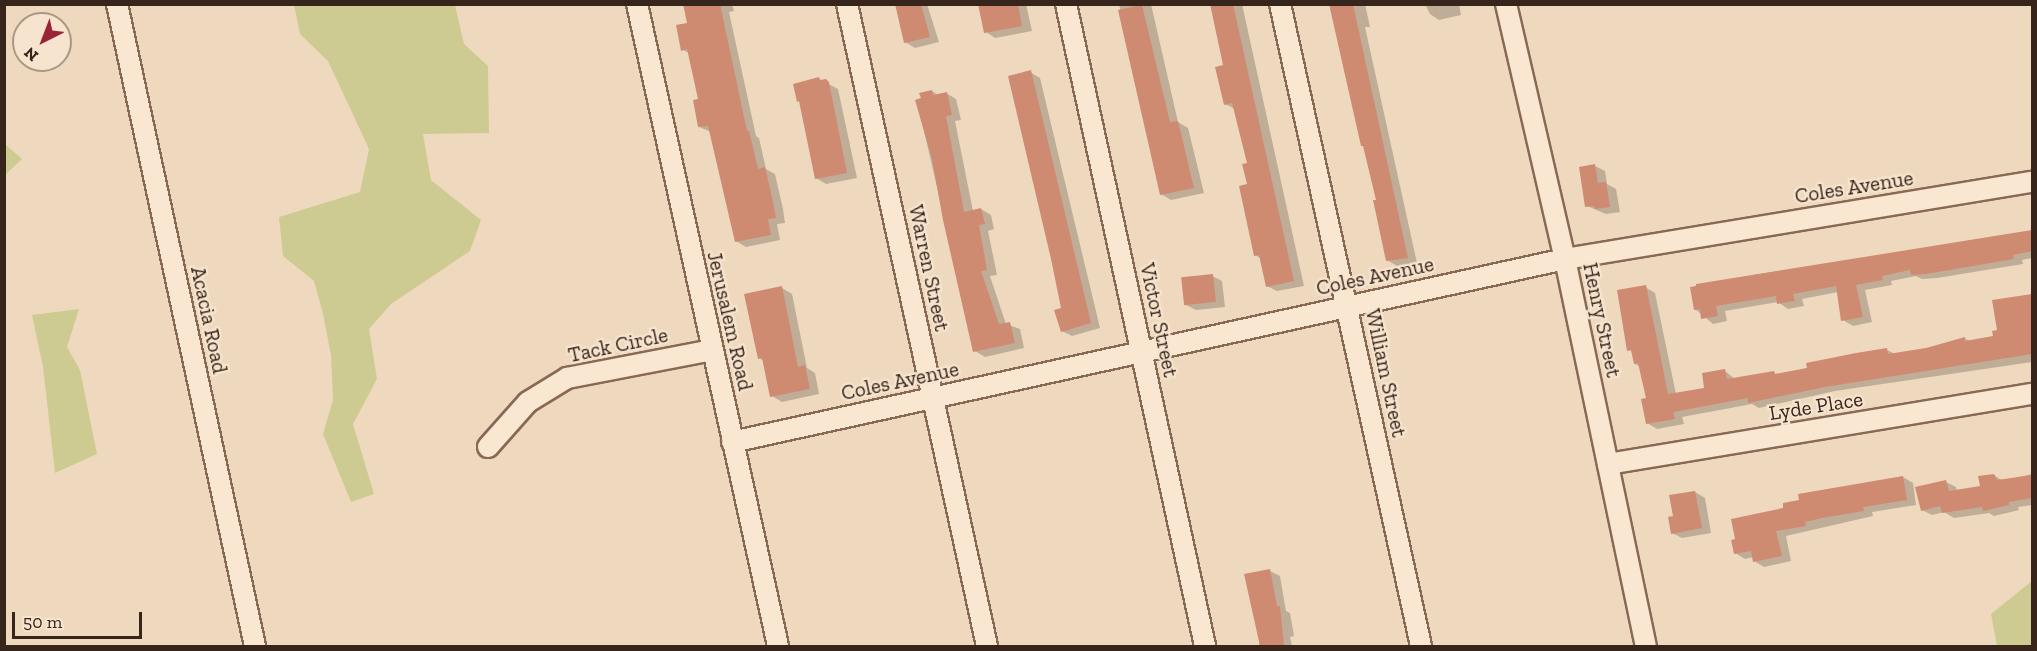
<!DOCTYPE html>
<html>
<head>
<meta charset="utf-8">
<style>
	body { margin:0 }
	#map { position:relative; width:2037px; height:651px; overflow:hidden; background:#efd9be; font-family:"Zilla Slab",serif }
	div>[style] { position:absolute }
	.green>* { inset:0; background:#cecb92 }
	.shadow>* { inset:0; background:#0003 }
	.building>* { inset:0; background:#cf8a72; transform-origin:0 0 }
	.roads { filter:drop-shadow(2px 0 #886956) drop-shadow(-2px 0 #886956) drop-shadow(0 2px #886956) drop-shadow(0 -2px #886956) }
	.minor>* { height:20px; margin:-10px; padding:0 10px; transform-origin:10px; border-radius:10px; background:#fae7d1 }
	span { translate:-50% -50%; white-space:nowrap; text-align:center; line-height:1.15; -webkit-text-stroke:4.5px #f7e4ce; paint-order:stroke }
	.street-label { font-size:21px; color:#37241b }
	.frame { position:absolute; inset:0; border:6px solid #37241b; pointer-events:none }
	.north { position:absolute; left:12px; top:12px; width:60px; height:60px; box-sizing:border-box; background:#f7e4ce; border:2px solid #aa9786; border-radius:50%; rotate:222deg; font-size:16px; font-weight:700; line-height:24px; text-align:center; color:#37241b }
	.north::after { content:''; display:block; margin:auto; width:21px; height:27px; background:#9a2437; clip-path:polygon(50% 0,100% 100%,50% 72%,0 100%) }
	.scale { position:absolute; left:12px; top:612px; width:130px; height:27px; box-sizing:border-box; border:3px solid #37241b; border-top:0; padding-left:8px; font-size:18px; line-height:21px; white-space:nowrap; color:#37241b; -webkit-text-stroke:4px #f7e4ce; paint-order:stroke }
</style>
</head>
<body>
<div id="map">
	<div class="green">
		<div style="clip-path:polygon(294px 5px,455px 5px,464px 44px,488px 66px,489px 133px,423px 134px,431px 180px,481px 220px,470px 251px,391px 304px,369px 329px,377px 379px,353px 424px,374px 494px,351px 502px,323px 434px,333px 400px,331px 355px,323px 314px,314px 281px,283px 256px,279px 217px,360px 192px,369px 149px,328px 61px,300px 34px)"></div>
		<div style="clip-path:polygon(5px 144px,22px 159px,5px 175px)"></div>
		<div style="clip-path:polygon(79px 309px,67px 347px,80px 370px,97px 454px,55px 473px,43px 367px,32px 315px)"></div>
		<div style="clip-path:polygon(2032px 581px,2032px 646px,1997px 646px,1991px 614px)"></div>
	</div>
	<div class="shadow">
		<div style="clip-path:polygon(684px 4px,732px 4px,734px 11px,729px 12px,756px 136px,759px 138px,766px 169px,775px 174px,783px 209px,785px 223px,777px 224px,780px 240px,746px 247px,736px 241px,711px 132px,699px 127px,699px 100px,689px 53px,683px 50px,689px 24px)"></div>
		<div style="clip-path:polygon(897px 4px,927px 4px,939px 42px,915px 48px,905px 42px)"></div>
		<div style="clip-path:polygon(980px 4px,1026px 4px,1032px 31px,995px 38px,986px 32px)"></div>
		<div style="clip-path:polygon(1119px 4px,1151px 4px,1178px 122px,1188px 128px,1204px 193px,1171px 200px,1161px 194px)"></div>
		<div style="clip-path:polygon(1211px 4px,1242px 4px,1304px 286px,1277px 291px,1267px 286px,1262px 259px,1255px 255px,1249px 164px,1235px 109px,1225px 104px,1224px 66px)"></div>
		<div style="clip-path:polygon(1330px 4px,1365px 4px,1370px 27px,1365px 27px,1417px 263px,1397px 266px,1387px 260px,1377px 201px)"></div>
		<div style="clip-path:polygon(1425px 4px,1459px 4px,1461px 15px,1439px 20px,1430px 14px)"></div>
		<div style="clip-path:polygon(1030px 72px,1040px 78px,1100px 328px,1072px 336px,1062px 331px,1063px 309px)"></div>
		<div style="clip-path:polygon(819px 79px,838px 89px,857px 178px,826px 184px,816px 178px,801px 102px,798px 101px)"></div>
		<div style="clip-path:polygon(932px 91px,938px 95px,946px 93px,956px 99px,961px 120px,955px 121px,973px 211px,981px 209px,991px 215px,994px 229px,988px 231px,997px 275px,990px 276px,1006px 324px,1020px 329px,1024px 348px,985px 357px,975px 351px,917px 101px)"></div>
		<div style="clip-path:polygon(1595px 166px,1605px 171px,1607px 184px,1616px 189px,1620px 212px,1606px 214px,1587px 206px)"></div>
		<div style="clip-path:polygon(2032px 232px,2032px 258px,2022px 260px,2023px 264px,1937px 278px,1922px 279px,1916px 276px,1891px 281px,1892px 285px,1865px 290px,1872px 322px,1853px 326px,1843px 320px,1838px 292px,1802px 299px,1804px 306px,1788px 309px,1778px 302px,1725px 311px,1727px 321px,1713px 324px,1695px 309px,1753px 275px)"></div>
		<div style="clip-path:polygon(1212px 276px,1222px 281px,1225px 307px,1196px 310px,1186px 305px)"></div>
		<div style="clip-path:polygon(1645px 287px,1655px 293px,1676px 394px,1706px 389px,1725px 371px,1735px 379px,1774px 373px,1777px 375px,1887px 350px,1895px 354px,1927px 349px,1964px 338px,1970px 341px,1994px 337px,1998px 332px,1994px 301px,2032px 295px,2032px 362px,1835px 391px,1759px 408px,1752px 404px,1682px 417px,1684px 424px,1657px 429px,1647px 423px,1648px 399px,1641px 367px,1635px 364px,1633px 352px,1629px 350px)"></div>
		<div style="clip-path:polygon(782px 288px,792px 294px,807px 368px,815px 373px,819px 394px,782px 402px,772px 396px,765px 362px,759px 358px)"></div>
		<div style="clip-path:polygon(2032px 474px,2032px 505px,2018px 507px,2019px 510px,1994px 516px,1989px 513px,1954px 518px,1944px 512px,1932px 515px,1922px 510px,1946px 482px,1956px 487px,1957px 491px,1982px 487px,1994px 475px,2003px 481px)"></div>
		<div style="clip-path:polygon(1903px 477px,1913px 483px,1916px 505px,1872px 512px,1873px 516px,1786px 536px,1791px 561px,1764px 567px,1754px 561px,1754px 557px,1745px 559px,1735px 553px,1785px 509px)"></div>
		<div style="clip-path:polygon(1695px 492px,1705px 498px,1711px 533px,1682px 538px,1672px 533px,1674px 517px)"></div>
		<div style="clip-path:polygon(1270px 571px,1280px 576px,1286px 611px,1290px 613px,1294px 636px,1290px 637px,1292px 646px,1259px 646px)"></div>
	</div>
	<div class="building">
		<div style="clip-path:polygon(683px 4px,720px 4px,747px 131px,749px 131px,758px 169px,765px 167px,773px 202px,776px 218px,768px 219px,771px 235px,735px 242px,708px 126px,698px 127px,693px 100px,698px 99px,687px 49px,681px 51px,676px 25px,687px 23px)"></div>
		<div style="clip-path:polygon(895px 4px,921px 4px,930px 37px,904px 43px)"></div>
		<div style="clip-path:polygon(978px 4px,1018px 4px,1022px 26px,984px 33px)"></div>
		<div style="clip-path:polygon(1210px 4px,1233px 4px,1294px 281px,1266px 287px,1259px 255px,1254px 256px,1239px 186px,1247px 184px,1242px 164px,1247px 163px,1232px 103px,1224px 105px,1215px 67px,1223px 65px)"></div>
		<div style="clip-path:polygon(1329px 4px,1353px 4px,1408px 258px,1386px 261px,1373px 200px,1376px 200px,1363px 146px,1361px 146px)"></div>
		<div style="clip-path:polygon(1142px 5px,1170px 122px,1178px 121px,1194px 188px,1160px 195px,1118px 10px)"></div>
		<div style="clip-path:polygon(1031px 70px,1091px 323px,1061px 332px,1054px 310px,1061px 308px,1051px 259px,1008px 76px)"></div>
		<div style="clip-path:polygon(819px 77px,820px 80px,826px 79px,829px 82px,847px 173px,815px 179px,799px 101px,797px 102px,793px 84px)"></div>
		<div style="clip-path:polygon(932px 90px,933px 95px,947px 92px,952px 115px,946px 116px,964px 212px,981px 208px,985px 224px,979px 225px,987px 270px,981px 271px,999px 324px,1010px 322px,1015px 343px,973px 352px,943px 220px,932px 159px,915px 100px,921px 98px,919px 93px)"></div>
		<div style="clip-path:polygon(1595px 164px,1598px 183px,1606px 182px,1610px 207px,1595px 209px,1594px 206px,1585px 207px,1579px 167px)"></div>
		<div style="clip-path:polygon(2032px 230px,2032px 251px,2013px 255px,2014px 259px,1926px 274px,1911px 275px,1910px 270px,1882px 276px,1883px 280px,1856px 285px,1863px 317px,1841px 321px,1836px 286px,1793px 294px,1795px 301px,1777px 304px,1776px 296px,1716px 306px,1718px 316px,1701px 319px,1700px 309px,1694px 310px,1690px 287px,1696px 286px,1696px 284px)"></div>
		<div style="left:1213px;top:274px;width:28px;height:32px;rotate:84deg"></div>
		<div style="clip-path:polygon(1646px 285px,1668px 394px,1704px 388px,1702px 373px,1725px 369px,1727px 379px,1774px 371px,1775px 374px,1807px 368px,1806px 363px,1856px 353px,1887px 348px,1888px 354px,1926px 348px,1965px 337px,1965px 341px,1993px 336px,1992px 331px,1997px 330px,1992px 300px,2032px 294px,2032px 354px,1825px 387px,1748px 403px,1748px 398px,1673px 412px,1675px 419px,1646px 424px,1641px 399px,1646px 398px,1638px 363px,1634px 364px,1631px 350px,1627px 351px,1617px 290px)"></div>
		<div style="clip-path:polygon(782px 286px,798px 367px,805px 365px,810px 389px,770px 397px,762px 358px,758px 359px,744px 294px)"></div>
		<div style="clip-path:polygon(1994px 474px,1997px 480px,2032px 475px,2032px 498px,2009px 502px,2009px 505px,1983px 511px,1982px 507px,1942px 513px,1940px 506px,1921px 511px,1915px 487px,1946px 480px,1949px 491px,1980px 486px,1978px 476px)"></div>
		<div style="clip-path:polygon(1903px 476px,1907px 500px,1863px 507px,1864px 511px,1822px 518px,1805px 522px,1806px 526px,1776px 531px,1782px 556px,1753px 562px,1751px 551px,1734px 554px,1731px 540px,1735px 539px,1731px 519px,1783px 508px,1783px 503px,1799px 500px,1798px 494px)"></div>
		<div style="clip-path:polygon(1695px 491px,1702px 528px,1671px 534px,1668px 517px,1673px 516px,1669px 495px)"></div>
		<div style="clip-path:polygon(1270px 569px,1277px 606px,1280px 606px,1284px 646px,1260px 646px,1244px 574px)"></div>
	</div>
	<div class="roads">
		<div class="minor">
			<div style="left:117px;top:4px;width:657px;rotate:77.87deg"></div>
			<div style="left:637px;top:4px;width:657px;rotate:77.61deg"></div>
			<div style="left:847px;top:4px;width:657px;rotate:77.7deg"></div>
			<div style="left:1066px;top:4px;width:657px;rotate:77.78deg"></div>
			<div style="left:1280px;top:4px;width:657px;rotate:77.61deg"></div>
			<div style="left:1506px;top:4px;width:262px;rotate:77deg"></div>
			<div style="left:1565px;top:259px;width:395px;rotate:78.2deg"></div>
			<div style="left:732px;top:442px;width:853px;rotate:-12.39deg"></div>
			<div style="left:1565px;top:259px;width:473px;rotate:-9.4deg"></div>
			<div style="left:488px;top:447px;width:60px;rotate:-48.4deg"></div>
			<div style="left:528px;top:402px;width:46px;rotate:-31.6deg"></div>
			<div style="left:567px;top:378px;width:148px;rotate:-10.9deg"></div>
			<div style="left:1608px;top:464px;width:430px;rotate:-9.4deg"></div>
		</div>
	</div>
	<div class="street-label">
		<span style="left:1854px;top:187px;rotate:-9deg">Coles Avenue</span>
		<span style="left:929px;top:268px;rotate:78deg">Warren Street</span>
		<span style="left:1375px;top:276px;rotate:-12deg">Coles Avenue</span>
		<span style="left:209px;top:320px;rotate:78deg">Acacia Road</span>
		<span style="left:1159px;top:320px;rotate:78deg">Victor Street</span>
		<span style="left:1602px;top:320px;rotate:78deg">Henry Street</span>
		<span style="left:730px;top:321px;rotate:77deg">Jerusalem Road</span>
		<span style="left:618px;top:345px;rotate:-12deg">Tack Circle</span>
		<span style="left:1386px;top:373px;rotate:78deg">William Street</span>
		<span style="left:900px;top:381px;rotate:-12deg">Coles Avenue</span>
		<span style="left:1816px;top:406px;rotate:-9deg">Lyde Place</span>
	</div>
	<div class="frame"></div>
	<div class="north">N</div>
	<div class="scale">50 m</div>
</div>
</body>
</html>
